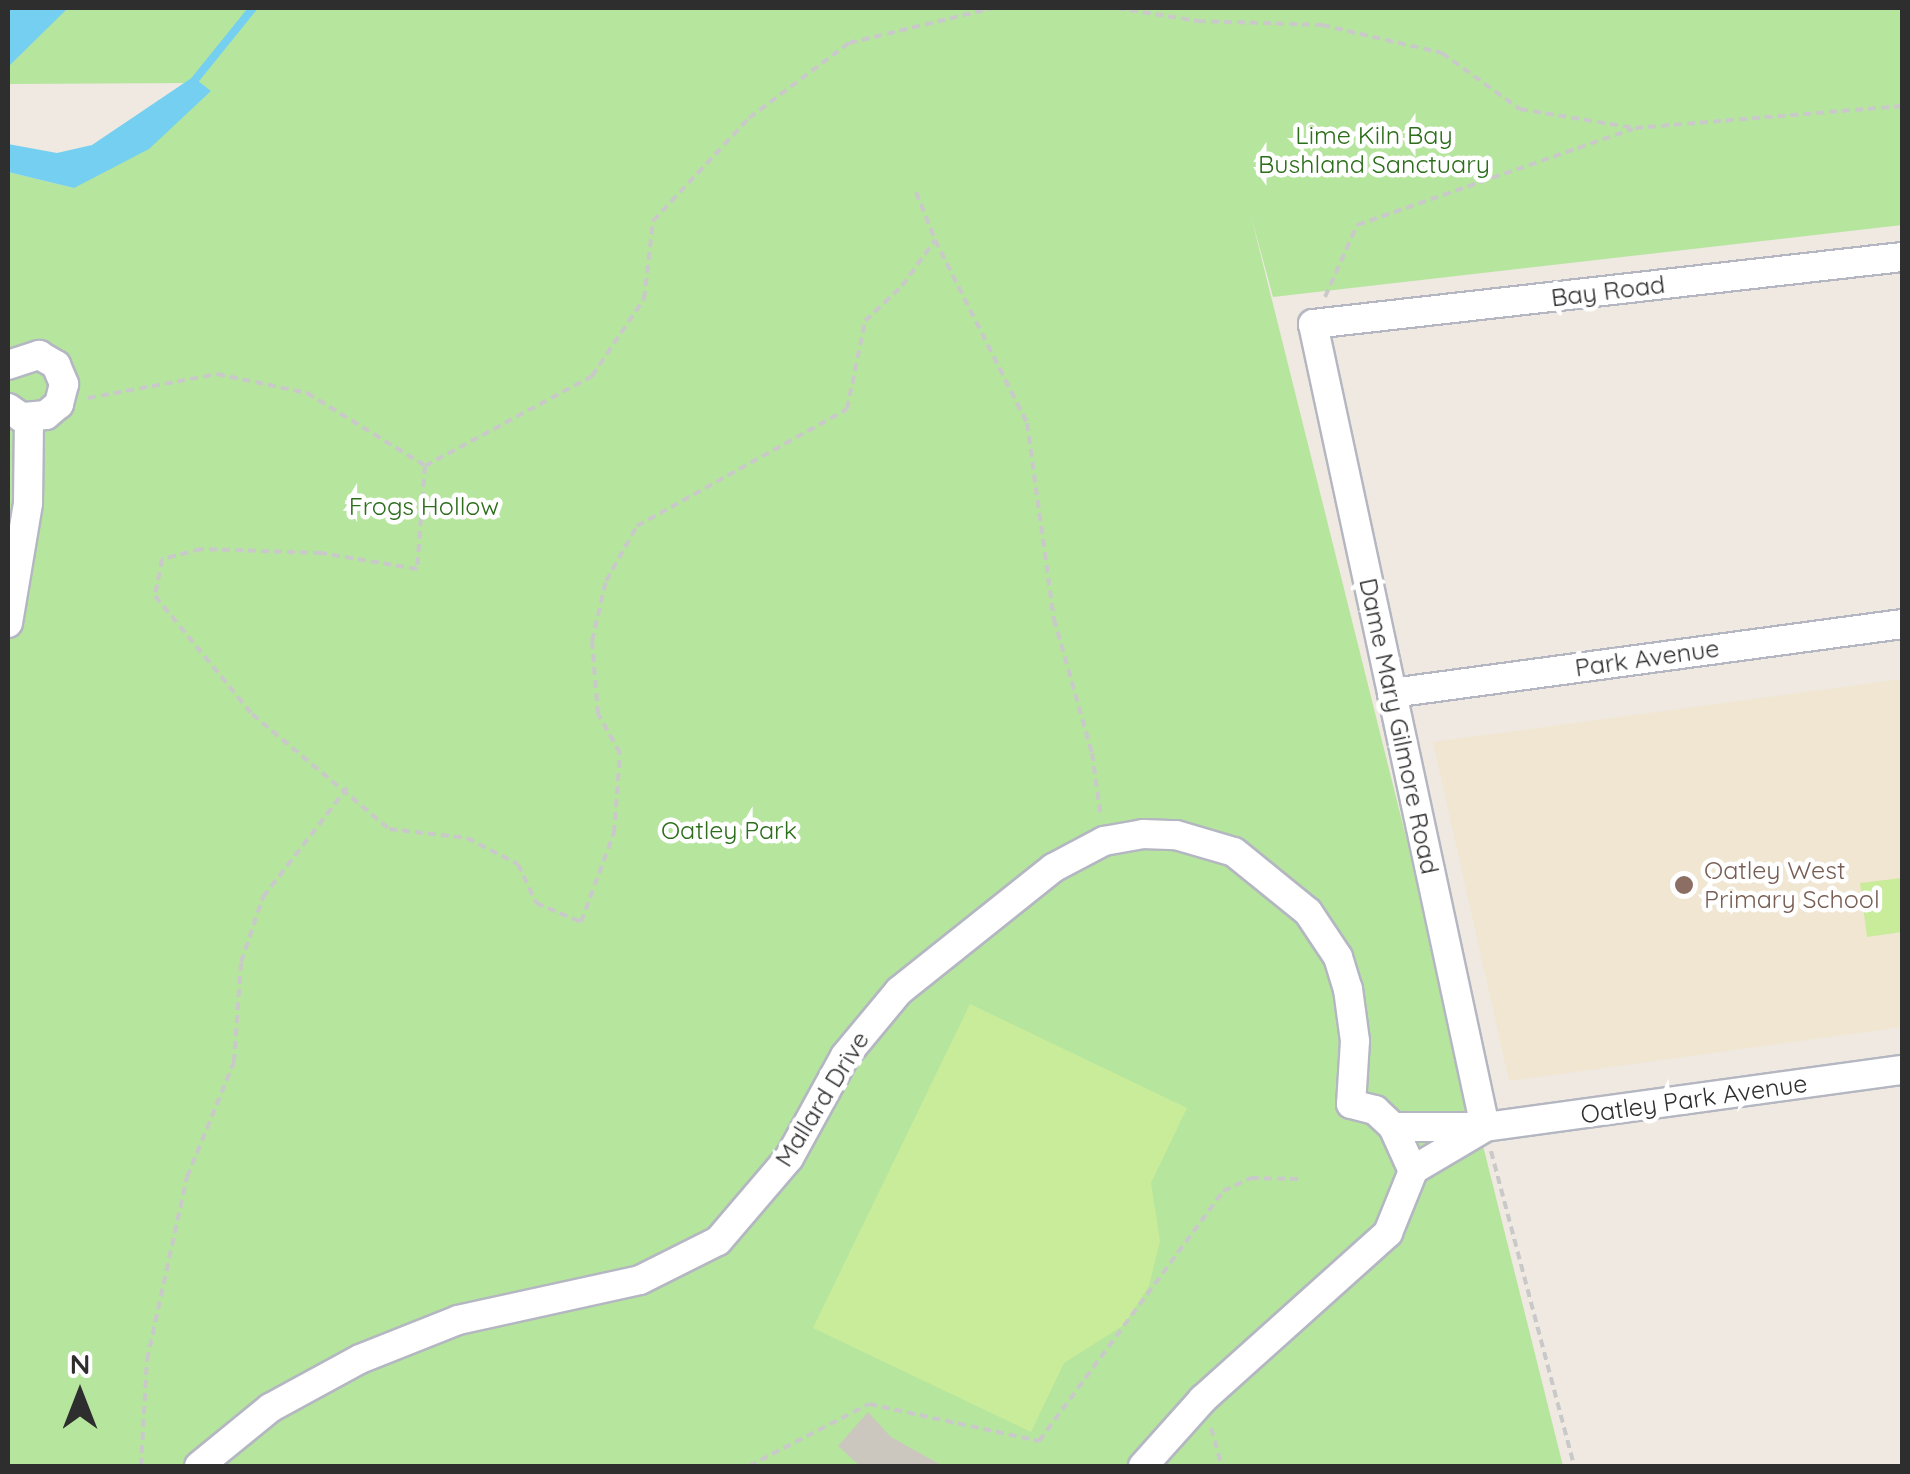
<!DOCTYPE html>
<html>
<head>
<meta charset="utf-8">
<style>
	body { margin:0 }
	#map { position:relative; width:1910px; height:1474px; overflow:hidden; background:#efe9e1; font-family:Quicksand,sans-serif }
	div>[style] { position:absolute }
	.education>* { inset:0; background:#f0e6d1 }
	.green>* { inset:0; background:#b6e59e }
	.pitch>* { inset:0; background:#c9ec9a }
	.water>* { inset:0; background:#75cff0 }
	.stream>* { height:8px; margin:-4px; padding:0 4px; transform-origin:4px; border-radius:4px; background:#75cff0 }
	.building>* { inset:0; background:#cbc7bf }
	.path>* { height:4px; margin-top:-2px; transform-origin:0; background:repeating-linear-gradient(90deg,#c9c9c9 0 8px,transparent 0 13px) }
	.roads { filter:drop-shadow(2px 0 #b4b7c1) drop-shadow(-2px 0 #b4b7c1) drop-shadow(0 2px #b4b7c1) drop-shadow(0 -2px #b4b7c1) }
	.minor>* { height:28px; margin:-14px; padding:0 14px; transform-origin:14px; border-radius:14px; background:#fff }
	.dots>* { width:28px; height:28px; translate:-50% -50%; box-sizing:border-box; border:5px solid #fff; border-radius:50% }
	span { translate:-50% -50%; white-space:nowrap; text-align:center; line-height:1.15; -webkit-text-stroke:9px #fff; paint-order:stroke }
	.park-label { font-size:25px; color:#2c6e1b }
	.street-label { font-size:25px; color:#2e2e2e }
	.education-label { font-size:25px; color:#785e54 }
	.left { translate:0 -50%; text-align:left }
	.frame { position:absolute; inset:0; border:10px solid #2e2e2e; pointer-events:none }
	.north { position:absolute; left:30px; top:1344px; width:100px; height:100px; -webkit-text-stroke:8px #fff; paint-order:stroke; rotate:0deg; font-size:28px; font-weight:700; line-height:40px; text-align:center; color:#2e2e2e }
	.north::after { content:''; display:block; margin:auto; width:35px; height:45px; background:#2e2e2e; clip-path:polygon(50% 0,100% 100%,50% 72%,0 100%) }
</style>
</head>
<body>
<div id="map">
	<div class="education">
		<div style="clip-path:polygon(1902px 679px,1902px 1027px,1509px 1081px,1433px 742px)"></div>
	</div>
	<div class="green">
		<div style="clip-path:polygon(8px 8px,1902px 8px,1902px 225px,1273px 297px,1251px 216px,1563px 1466px,8px 1466px,8px 172px,74px 188px,192px 83px,8px 84px)"></div>
	</div>
	<div class="pitch">
		<div style="clip-path:polygon(1902px 878px,1902px 932px,1867px 937px,1860px 883px)"></div>
		<div style="clip-path:polygon(970px 1004px,1187px 1108px,1151px 1183px,1160px 1241px,1149px 1286px,1124px 1325px,1064px 1363px,1031px 1432px,813px 1328px)"></div>
	</div>
	<div class="water">
		<div style="clip-path:polygon(8px 8px,68px 8px,8px 67px)"></div>
		<div style="clip-path:polygon(193px 77px,211px 91px,149px 149px,74px 188px,8px 172px,8px 144px,57px 153px,92px 145px)"></div>
	</div>
	<div class="stream">
		<div style="left:190px;top:86px;width:100px;rotate:-51.1deg"></div>
	</div>
	<div class="building">
		<div style="clip-path:polygon(868px 1412px,891px 1437px,943px 1466px,860px 1466px,838px 1446px)"></div>
	</div>
	<div class="path">
		<div style="left:1117px;top:8px;width:82px;rotate:9.1deg"></div>
		<div style="left:1198px;top:21px;width:124px;rotate:1.8deg"></div>
		<div style="left:1322px;top:25px;width:123px;rotate:13.1deg"></div>
		<div style="left:1442px;top:53px;width:96px;rotate:35.7deg"></div>
		<div style="left:1520px;top:109px;width:117px;rotate:9.4deg"></div>
		<div style="left:1635px;top:128px;width:268px;rotate:-4.7deg"></div>
		<div style="left:916px;top:192px;width:52px;rotate:68.4deg"></div>
		<div style="left:1325px;top:297px;width:79px;rotate:-66deg"></div>
		<div style="left:1357px;top:225px;width:292px;rotate:-19.2deg"></div>
		<div style="left:88px;top:398px;width:131px;rotate:-10.5deg"></div>
		<div style="left:217px;top:374px;width:92px;rotate:11.9deg"></div>
		<div style="left:307px;top:393px;width:137px;rotate:31.6deg"></div>
		<div style="left:425px;top:466px;width:103px;rotate:94.4deg"></div>
		<div style="left:417px;top:569px;width:97px;rotate:-170.5deg"></div>
		<div style="left:321px;top:553px;width:120px;rotate:-178.1deg"></div>
		<div style="left:201px;top:549px;width:40px;rotate:165.6deg"></div>
		<div style="left:162px;top:559px;width:38px;rotate:101deg"></div>
		<div style="left:155px;top:596px;width:153px;rotate:50.6deg"></div>
		<div style="left:252px;top:714px;width:179px;rotate:40deg"></div>
		<div style="left:389px;top:829px;width:79px;rotate:6.6deg"></div>
		<div style="left:467px;top:838px;width:57px;rotate:27deg"></div>
		<div style="left:518px;top:864px;width:43px;rotate:65.2deg"></div>
		<div style="left:536px;top:903px;width:49px;rotate:22.9deg"></div>
		<div style="left:581px;top:922px;width:95px;rotate:-69.7deg"></div>
		<div style="left:614px;top:833px;width:80px;rotate:-85.7deg"></div>
		<div style="left:620px;top:753px;width:45px;rotate:-119.4deg"></div>
		<div style="left:598px;top:714px;width:73px;rotate:-94.7deg"></div>
		<div style="left:592px;top:641px;width:62px;rotate:-76.9deg"></div>
		<div style="left:606px;top:581px;width:63px;rotate:-60.6deg"></div>
		<div style="left:637px;top:526px;width:240px;rotate:-29.1deg"></div>
		<div style="left:847px;top:409px;width:90px;rotate:-78.4deg"></div>
		<div style="left:865px;top:321px;width:51px;rotate:-43.4deg"></div>
		<div style="left:902px;top:286px;width:57px;rotate:-54.3deg"></div>
		<div style="left:935px;top:240px;width:205px;rotate:63.3deg"></div>
		<div style="left:1027px;top:423px;width:198px;rotate:82.2deg"></div>
		<div style="left:1054px;top:619px;width:139px;rotate:74.2deg"></div>
		<div style="left:1092px;top:753px;width:65px;rotate:82deg"></div>
		<div style="left:425px;top:466px;width:190px;rotate:-28.3deg"></div>
		<div style="left:592px;top:376px;width:93px;rotate:-56deg"></div>
		<div style="left:644px;top:299px;width:79px;rotate:-83.4deg"></div>
		<div style="left:653px;top:221px;width:141px;rotate:-47deg"></div>
		<div style="left:749px;top:118px;width:125px;rotate:-36.9deg"></div>
		<div style="left:849px;top:43px;width:148px;rotate:-13.7deg"></div>
		<div style="left:1491px;top:1151px;width:326px;rotate:75.2deg"></div>
		<div style="left:1211px;top:1428px;width:40px;rotate:74deg"></div>
		<div style="left:141px;top:1466px;width:106px;rotate:-86.8deg"></div>
		<div style="left:147px;top:1360px;width:187px;rotate:-77.7deg"></div>
		<div style="left:187px;top:1177px;width:124px;rotate:-67.8deg"></div>
		<div style="left:234px;top:1062px;width:100px;rotate:-86deg"></div>
		<div style="left:241px;top:962px;width:69px;rotate:-71.3deg"></div>
		<div style="left:263px;top:897px;width:138px;rotate:-52.4deg"></div>
		<div style="left:749px;top:1466px;width:135px;rotate:-27.3deg"></div>
		<div style="left:869px;top:1404px;width:174px;rotate:12.3deg"></div>
		<div style="left:1039px;top:1441px;width:310px;rotate:-53.6deg"></div>
		<div style="left:1223px;top:1191px;width:31px;rotate:-25deg"></div>
		<div style="left:1251px;top:1178px;width:49px;rotate:1.2deg"></div>
	</div>
	<div class="roads">
		<div class="minor">
			<div style="left:8px;top:365px;width:33px;rotate:-18deg"></div>
			<div style="left:39px;top:355px;width:20px;rotate:30deg"></div>
			<div style="left:56px;top:365px;width:21px;rotate:67deg"></div>
			<div style="left:64px;top:384px;width:21px;rotate:104deg"></div>
			<div style="left:59px;top:404px;width:17px;rotate:140deg"></div>
			<div style="left:46px;top:415px;width:25px;rotate:175deg"></div>
			<div style="left:21px;top:417px;width:16px;rotate:-145deg"></div>
			<div style="left:8px;top:623px;width:122px;rotate:-80.5deg"></div>
			<div style="left:28px;top:503px;width:85px;rotate:-89.3deg"></div>
			<div style="left:1392px;top:693px;width:515px;rotate:-7.7deg"></div>
			<div style="left:1393px;top:1127px;width:92px"></div>
			<div style="left:1485px;top:1127px;width:421px;rotate:-7.8deg"></div>
			<div style="left:1485px;top:1127px;width:821px;rotate:-102.09deg"></div>
			<div style="left:1313px;top:324px;width:593px;rotate:-6.49deg"></div>
			<div style="left:1413px;top:1170px;width:82px;rotate:-30.6deg"></div>
			<div style="left:199px;top:1466px;width:92px;rotate:-39.2deg"></div>
			<div style="left:270px;top:1408px;width:102px;rotate:-28.6deg"></div>
			<div style="left:360px;top:1359px;width:105px;rotate:-21.7deg"></div>
			<div style="left:458px;top:1320px;width:186px;rotate:-12.4deg"></div>
			<div style="left:640px;top:1280px;width:87px;rotate:-26.6deg"></div>
			<div style="left:718px;top:1241px;width:109px;rotate:-49.5deg"></div>
			<div style="left:789px;top:1158px;width:116px;rotate:-61.2deg"></div>
			<div style="left:845px;top:1056px;width:85px;rotate:-50.3deg"></div>
			<div style="left:899px;top:991px;width:197px;rotate:-38.6deg"></div>
			<div style="left:1053px;top:868px;width:58px;rotate:-27.9deg"></div>
			<div style="left:1104px;top:841px;width:40px;rotate:-10deg"></div>
			<div style="left:1143px;top:834px;width:33px;rotate:2deg"></div>
			<div style="left:1176px;top:835px;width:60px;rotate:16.3deg"></div>
			<div style="left:1234px;top:852px;width:95px;rotate:39deg"></div>
			<div style="left:1308px;top:912px;width:54px;rotate:56.3deg"></div>
			<div style="left:1338px;top:957px;width:34px;rotate:73deg"></div>
			<div style="left:1348px;top:989px;width:52px;rotate:82.3deg"></div>
			<div style="left:1355px;top:1041px;width:63px;rotate:93.6deg"></div>
			<div style="left:1351px;top:1104px;width:25px;rotate:14deg"></div>
			<div style="left:1375px;top:1110px;width:25px;rotate:43deg"></div>
			<div style="left:1393px;top:1127px;width:48px;rotate:65.6deg"></div>
			<div style="left:1413px;top:1171px;width:67px;rotate:112deg"></div>
			<div style="left:1388px;top:1233px;width:249px;rotate:138.1deg"></div>
			<div style="left:1203px;top:1399px;width:90px;rotate:131.8deg"></div>
		</div>
	</div>
	<div class="dots">
		<div style="left:1684px;top:885px;background:#8d6e63"></div>
	</div>
	<div class="park-label">
		<span style="left:1374px;top:150px">Lime Kiln Bay<br>Bushland Sanctuary</span>
		<span style="left:424px;top:506px">Frogs Hollow</span>
		<span style="left:729px;top:830px">Oatley Park</span>
	</div>
	<div class="street-label">
		<span style="left:1608px;top:291px;rotate:-7deg">Bay Road</span>
		<span style="left:1647px;top:658px;rotate:-8deg">Park Avenue</span>
		<span style="left:1399px;top:726px;rotate:78deg">Dame Mary Gilmore Road</span>
		<span style="left:822px;top:1099px;rotate:-58deg">Mallard Drive</span>
		<span style="left:1694px;top:1099px;rotate:-8deg">Oatley Park Avenue</span>
	</div>
	<div class="education-label">
		<span class="left" style="left:1704px;top:885px">Oatley West<br>Primary School</span>
	</div>
	<div class="frame"></div>
	<div class="north">N</div>
</div>
</body>
</html>
